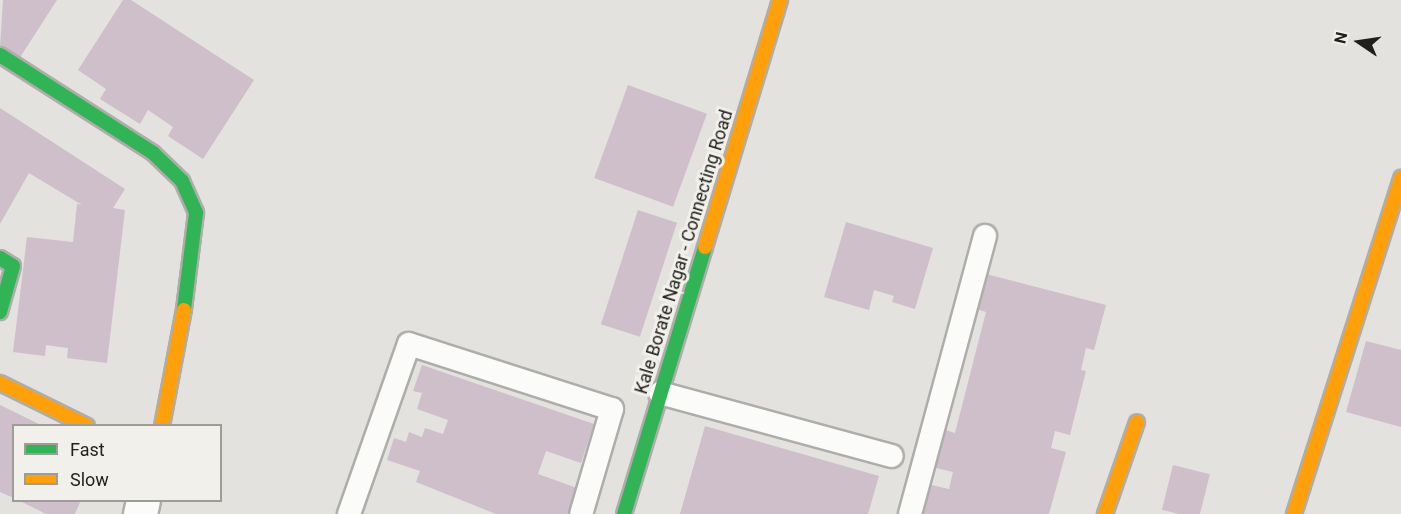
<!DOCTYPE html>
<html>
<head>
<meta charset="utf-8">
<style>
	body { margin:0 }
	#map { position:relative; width:1401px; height:514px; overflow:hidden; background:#e3e2df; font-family:Roboto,sans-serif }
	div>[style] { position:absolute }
	.building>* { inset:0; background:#cebfca; transform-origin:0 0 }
	.roads { filter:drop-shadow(2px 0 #aeadaa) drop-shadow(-2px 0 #aeadaa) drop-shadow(0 2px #aeadaa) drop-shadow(0 -2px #aeadaa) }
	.lane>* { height:22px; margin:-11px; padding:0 11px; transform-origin:11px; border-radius:11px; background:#fbfbfa }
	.street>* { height:33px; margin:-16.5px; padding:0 16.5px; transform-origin:16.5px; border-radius:16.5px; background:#fbfbfa }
	.fast>* { height:14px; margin:-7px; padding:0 7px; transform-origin:7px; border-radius:7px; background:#30b455 }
	.slow>* { height:14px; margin:-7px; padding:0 7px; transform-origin:7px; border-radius:7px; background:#ff9f0a }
	span { translate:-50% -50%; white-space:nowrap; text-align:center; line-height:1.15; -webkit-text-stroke:6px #f2f0ea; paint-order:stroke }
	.street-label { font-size:18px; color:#1f1f1d }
	.legend { position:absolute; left:12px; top:424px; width:210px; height:78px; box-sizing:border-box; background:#f2f0ea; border:2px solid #9e9c98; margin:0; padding:8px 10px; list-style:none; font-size:18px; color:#1f1f1d }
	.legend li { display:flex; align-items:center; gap:12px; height:30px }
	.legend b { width:30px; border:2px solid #9e9c98 }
	.north { position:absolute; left:1329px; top:12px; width:60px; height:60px; -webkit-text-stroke:4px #f2f0ea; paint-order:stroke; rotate:283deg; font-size:16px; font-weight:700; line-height:24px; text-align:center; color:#1f1f1d }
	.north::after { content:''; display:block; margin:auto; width:21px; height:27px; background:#1f1f1d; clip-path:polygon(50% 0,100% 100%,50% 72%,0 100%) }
</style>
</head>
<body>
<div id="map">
	<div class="building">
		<div style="clip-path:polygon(3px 0,57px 0,19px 59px,0 47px)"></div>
		<div style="clip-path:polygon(123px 0,131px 0,254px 80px,203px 159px,168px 136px,173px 127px,148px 110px,140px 124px,100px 99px,106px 89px,78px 70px)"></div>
		<div style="left:628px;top:85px;width:84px;height:99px;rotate:20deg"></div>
		<div style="clip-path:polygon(0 108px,125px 189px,113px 208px,125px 210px,107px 363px,67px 358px,68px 348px,46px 345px,45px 356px,13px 352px,27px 237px,73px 242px,77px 204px,82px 205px,29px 173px,0 224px)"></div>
		<div style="left:638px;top:210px;width:41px;height:120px;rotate:18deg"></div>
		<div style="clip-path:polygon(846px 222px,933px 248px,915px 309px,892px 302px,894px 296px,874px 290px,869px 310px,824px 297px)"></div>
		<div style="clip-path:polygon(982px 273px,1106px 305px,1094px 350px,1086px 348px,1081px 370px,1086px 371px,1070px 435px,1055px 431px,1051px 448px,1066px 452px,1049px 514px,920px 514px,927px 484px,949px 489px,953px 472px,932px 467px,942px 429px,955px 433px,986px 312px,973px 308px)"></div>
		<div style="clip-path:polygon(1366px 341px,1401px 350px,1401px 427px,1346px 412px)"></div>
		<div style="clip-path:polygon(422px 365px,594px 424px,581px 463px,546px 451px,538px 474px,577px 488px,568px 514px,496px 514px,416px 482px,420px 471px,387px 460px,394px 438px,406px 442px,409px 432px,422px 437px,425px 428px,443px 434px,448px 420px,417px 409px,422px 393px,413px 391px)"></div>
		<div style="clip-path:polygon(0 405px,43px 426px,14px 426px,14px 498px,0 492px)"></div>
		<div style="clip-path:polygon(705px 426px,879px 476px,868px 514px,680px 514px)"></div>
		<div style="left:1173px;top:465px;width:38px;height:46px;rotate:14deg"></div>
		<div style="clip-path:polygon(18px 500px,81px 500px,75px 514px,46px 514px)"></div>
	</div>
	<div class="roads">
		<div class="lane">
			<div style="left:660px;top:393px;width:240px;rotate:15.2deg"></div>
			<div style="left:349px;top:514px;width:180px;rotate:-70.6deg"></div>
			<div style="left:409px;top:344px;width:213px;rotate:17.8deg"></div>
			<div style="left:612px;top:409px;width:109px;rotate:106.4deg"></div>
			<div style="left:910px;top:514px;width:288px;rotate:-74.9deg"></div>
		</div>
		<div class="street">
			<div style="left:140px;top:514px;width:14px;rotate:-78deg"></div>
		</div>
		<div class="fast">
			<div style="left:0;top:55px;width:182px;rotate:32.6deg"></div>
			<div style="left:153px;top:153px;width:40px;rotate:44deg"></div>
			<div style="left:182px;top:181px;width:35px;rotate:66deg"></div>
			<div style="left:196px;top:213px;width:98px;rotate:97.1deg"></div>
			<div style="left:0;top:258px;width:15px;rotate:32deg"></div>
			<div style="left:13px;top:266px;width:48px;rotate:105.8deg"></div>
			<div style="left:624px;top:514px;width:279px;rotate:-73.1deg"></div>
		</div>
		<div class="slow">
			<div style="left:705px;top:247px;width:258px;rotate:-73.1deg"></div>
			<div style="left:0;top:383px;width:97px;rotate:26.3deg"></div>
			<div style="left:162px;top:426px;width:118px;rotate:-79.3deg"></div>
			<div style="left:1105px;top:514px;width:97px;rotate:-70.8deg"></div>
			<div style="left:1294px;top:514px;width:353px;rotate:-72.3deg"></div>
		</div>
	</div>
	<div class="street-label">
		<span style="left:684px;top:252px;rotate:-73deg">Kale Borate Nagar - Connecting Road</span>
	</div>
	<ul class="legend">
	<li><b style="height:8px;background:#30b455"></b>Fast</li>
	<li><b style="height:8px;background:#ff9f0a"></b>Slow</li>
	</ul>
	<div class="north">N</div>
</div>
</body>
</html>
